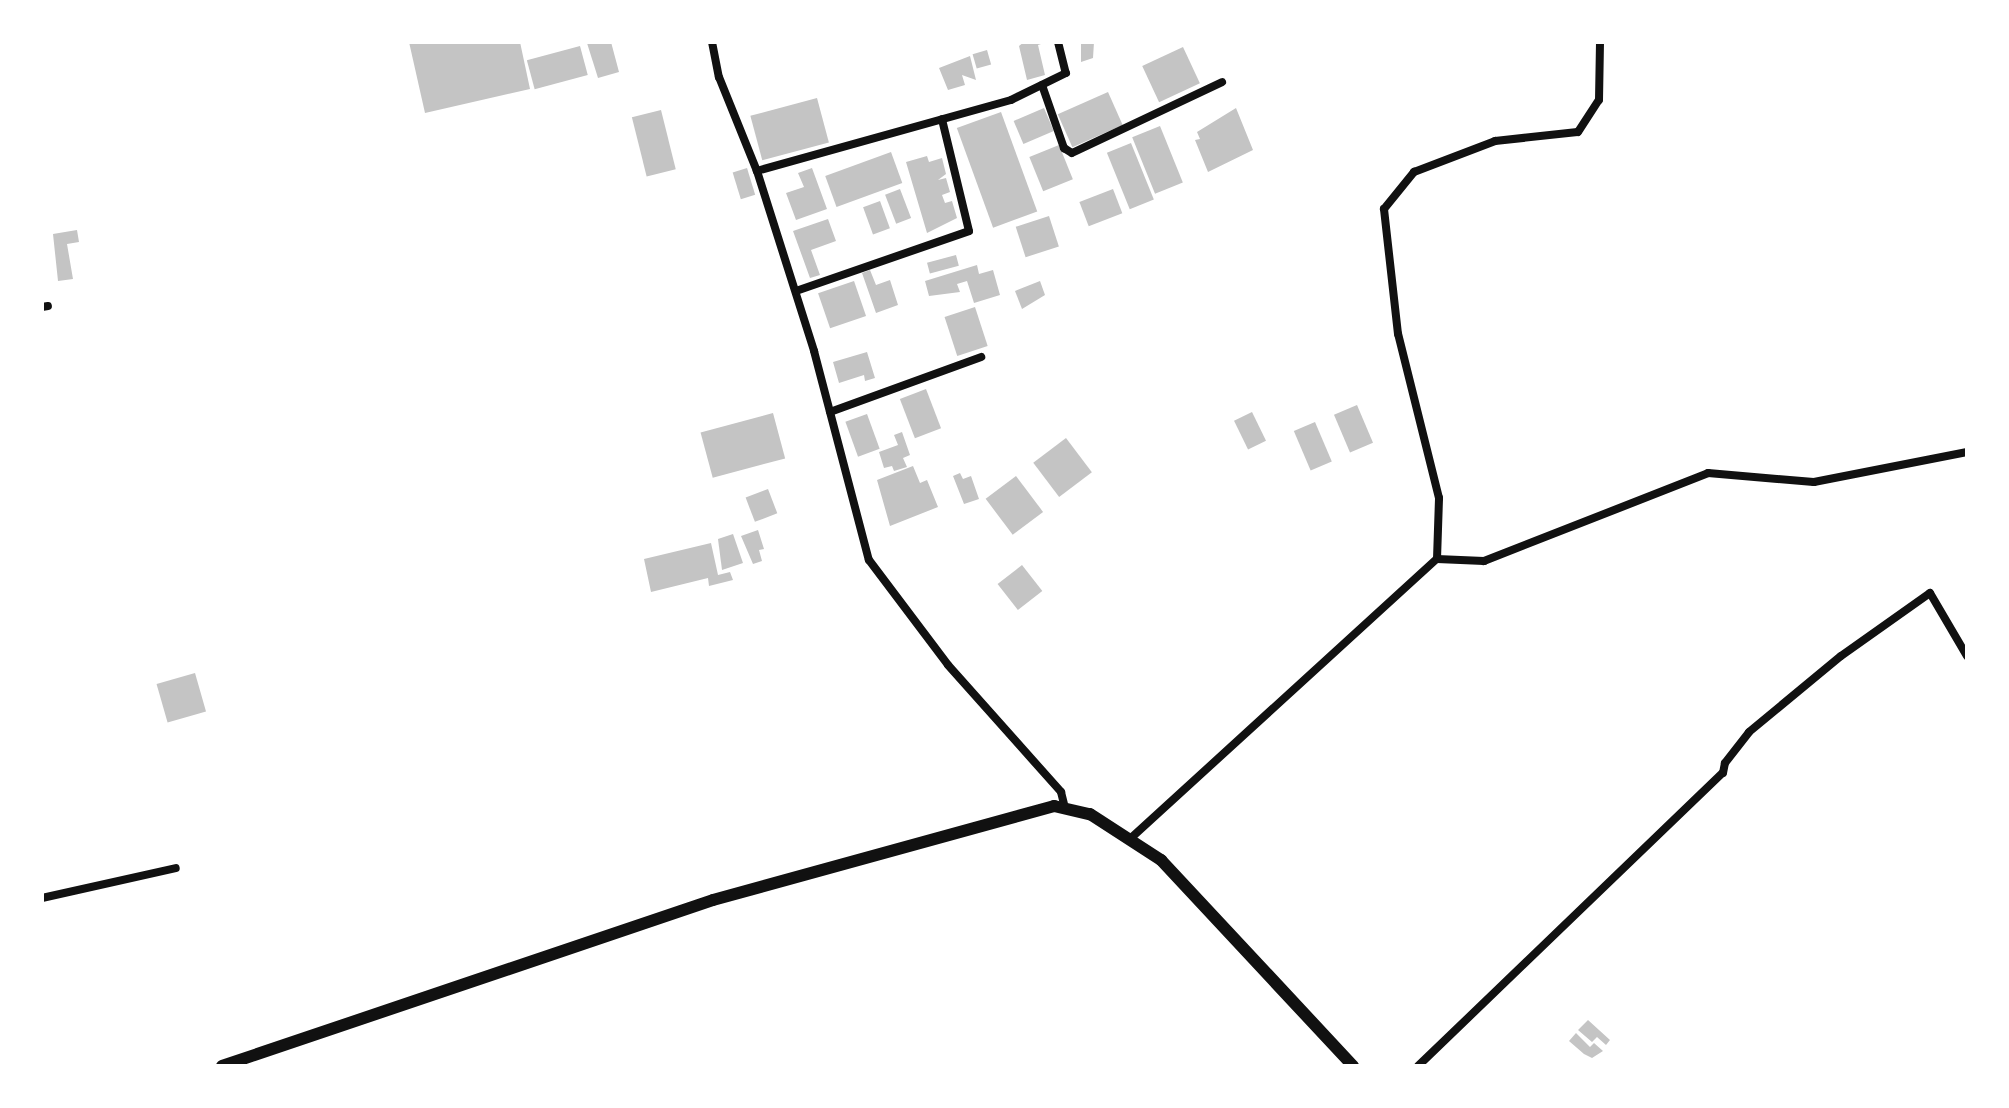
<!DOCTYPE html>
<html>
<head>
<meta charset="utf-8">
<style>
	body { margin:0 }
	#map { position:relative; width:2009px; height:1108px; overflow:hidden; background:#fff; font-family:Manrope,sans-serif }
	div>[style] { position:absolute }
	.building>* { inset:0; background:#c4c4c4; transform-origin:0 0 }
	.minor>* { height:8px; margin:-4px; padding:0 4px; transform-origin:4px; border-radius:4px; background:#111 }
	.tertiary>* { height:12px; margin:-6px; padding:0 6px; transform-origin:6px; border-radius:6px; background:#111 }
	span { translate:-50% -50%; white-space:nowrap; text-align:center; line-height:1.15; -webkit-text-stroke:7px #fff; paint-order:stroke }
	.frame { position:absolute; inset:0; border:44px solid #fff; pointer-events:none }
</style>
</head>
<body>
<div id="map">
	<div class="building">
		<div style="clip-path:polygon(409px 42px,520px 42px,530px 89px,425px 113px)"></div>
		<div style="clip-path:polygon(611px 42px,619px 72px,598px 78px,587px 43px)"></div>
		<div style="clip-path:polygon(1024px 42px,1047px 42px,1038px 45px,1045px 75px,1027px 80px,1019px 46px)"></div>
		<div style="clip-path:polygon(1081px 42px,1094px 42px,1093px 58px,1081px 62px)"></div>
		<div style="left:580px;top:46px;width:30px;height:55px;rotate:75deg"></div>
		<div style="left:1183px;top:47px;width:40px;height:45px;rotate:65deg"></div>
		<div style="left:987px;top:50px;width:15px;height:15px;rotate:74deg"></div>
		<div style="clip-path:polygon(970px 56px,976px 80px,962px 75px,965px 85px,948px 90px,939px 68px)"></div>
		<div style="left:1108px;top:92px;width:36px;height:55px;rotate:66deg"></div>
		<div style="left:817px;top:98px;width:46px;height:69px;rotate:75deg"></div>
		<div style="left:1044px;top:108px;width:25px;height:33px;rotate:67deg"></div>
		<div style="clip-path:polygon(1236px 108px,1253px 150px,1208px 172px,1195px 140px,1200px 139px,1197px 132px)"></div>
		<div style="left:661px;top:110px;width:61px;height:30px;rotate:76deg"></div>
		<div style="left:1001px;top:112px;width:106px;height:47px;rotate:70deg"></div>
		<div style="left:1160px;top:126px;width:61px;height:30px;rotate:68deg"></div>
		<div style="left:1131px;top:143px;width:61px;height:26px;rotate:68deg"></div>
		<div style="left:1059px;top:145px;width:37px;height:32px;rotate:68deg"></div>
		<div style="left:891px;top:152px;width:33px;height:70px;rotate:70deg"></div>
		<div style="clip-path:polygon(927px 156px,929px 162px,942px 158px,946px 174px,938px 180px,946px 178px,950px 192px,942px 195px,945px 203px,952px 201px,957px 218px,927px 233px,906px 162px)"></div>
		<div style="left:747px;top:168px;width:28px;height:15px;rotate:73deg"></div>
		<div style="clip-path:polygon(812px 168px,827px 209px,796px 220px,786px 193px,804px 187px,798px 173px)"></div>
		<div style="left:900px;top:189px;width:31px;height:16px;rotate:69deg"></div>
		<div style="left:1113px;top:189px;width:26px;height:36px;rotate:69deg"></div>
		<div style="left:880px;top:201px;width:29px;height:18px;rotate:70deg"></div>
		<div style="left:1049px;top:216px;width:32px;height:35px;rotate:72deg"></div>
		<div style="clip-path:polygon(828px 219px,836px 241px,811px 250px,820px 275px,810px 278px,793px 231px)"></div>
		<div style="clip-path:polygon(77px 230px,79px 242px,67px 244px,73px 279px,58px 281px,53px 234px)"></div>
		<div style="left:956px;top:255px;width:11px;height:30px;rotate:75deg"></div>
		<div style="clip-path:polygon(977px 265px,979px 274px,993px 270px,1000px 295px,974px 303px,967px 281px,957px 284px,960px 292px,929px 296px,925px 281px)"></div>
		<div style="clip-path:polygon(870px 270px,876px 285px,890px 280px,898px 305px,876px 313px,862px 273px)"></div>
		<div style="left:854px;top:281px;width:37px;height:38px;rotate:71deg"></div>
		<div style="clip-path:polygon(1040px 281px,1045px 295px,1022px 309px,1015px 291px)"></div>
		<div style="left:975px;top:307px;width:41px;height:32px;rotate:72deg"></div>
		<div style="clip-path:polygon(867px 352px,875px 378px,865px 381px,864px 375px,839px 383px,833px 362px)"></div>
		<div style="left:926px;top:389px;width:42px;height:28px;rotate:69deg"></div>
		<div style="left:1357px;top:405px;width:41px;height:25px;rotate:67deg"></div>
		<div style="left:1252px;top:412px;width:32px;height:20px;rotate:64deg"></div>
		<div style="left:773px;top:413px;width:47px;height:75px;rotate:75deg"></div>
		<div style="left:867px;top:414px;width:37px;height:23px;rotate:70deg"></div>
		<div style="left:1315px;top:422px;width:43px;height:23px;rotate:67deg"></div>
		<div style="clip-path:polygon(902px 432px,910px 455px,903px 458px,907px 467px,894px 471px,892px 466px,884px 468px,879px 452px,898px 445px,894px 435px)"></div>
		<div style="left:1066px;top:438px;width:43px;height:41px;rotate:53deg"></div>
		<div style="clip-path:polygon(913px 466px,920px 483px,927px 480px,938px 507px,890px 526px,877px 480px)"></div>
		<div style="clip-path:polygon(960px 473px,963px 479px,971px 476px,979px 499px,964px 504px,953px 476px)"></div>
		<div style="left:1016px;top:476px;width:45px;height:38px;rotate:53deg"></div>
		<div style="left:768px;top:489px;width:26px;height:24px;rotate:69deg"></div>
		<div style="clip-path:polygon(758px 530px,764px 549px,759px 550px,762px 561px,753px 564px,741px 536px)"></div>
		<div style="clip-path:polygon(733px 534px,743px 563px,722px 570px,718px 539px)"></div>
		<div style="clip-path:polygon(711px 543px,718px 575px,730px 572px,733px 580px,709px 586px,708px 578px,651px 592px,644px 559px)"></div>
		<div style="left:1022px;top:565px;width:33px;height:31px;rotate:52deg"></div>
		<div style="left:195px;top:673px;width:40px;height:40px;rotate:74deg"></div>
		<div style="clip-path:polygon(1588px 1020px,1610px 1040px,1606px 1045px,1597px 1037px,1592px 1042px,1578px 1030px)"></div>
		<div style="clip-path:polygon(1576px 1033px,1590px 1047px,1594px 1043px,1603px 1051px,1592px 1058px,1584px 1054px,1569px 1041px)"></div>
	</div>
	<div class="minor">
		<div style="left:712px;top:42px;width:36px;rotate:79deg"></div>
		<div style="left:719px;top:77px;width:101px;rotate:68deg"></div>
		<div style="left:1058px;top:42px;width:32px;rotate:76deg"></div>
		<div style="left:1066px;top:73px;width:61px;rotate:153.9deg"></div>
		<div style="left:1011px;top:100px;width:264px;rotate:164.4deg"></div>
		<div style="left:757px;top:171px;width:189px;rotate:72.4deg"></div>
		<div style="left:814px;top:351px;width:216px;rotate:75.3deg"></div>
		<div style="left:869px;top:560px;width:131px;rotate:53deg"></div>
		<div style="left:948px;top:665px;width:170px;rotate:48.3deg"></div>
		<div style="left:1061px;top:792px;width:16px;rotate:76deg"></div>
		<div style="left:1042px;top:85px;width:67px;rotate:70.8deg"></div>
		<div style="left:1064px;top:148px;width:9px;rotate:32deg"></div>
		<div style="left:1072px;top:153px;width:166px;rotate:-25.3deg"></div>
		<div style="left:796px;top:291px;width:183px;rotate:-19.1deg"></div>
		<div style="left:969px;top:231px;width:115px;rotate:-103.6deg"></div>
		<div style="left:42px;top:307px;width:6px;rotate:-9deg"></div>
		<div style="left:830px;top:412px;width:161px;rotate:-20deg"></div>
		<div style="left:1437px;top:559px;width:61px;rotate:-88.1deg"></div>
		<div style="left:1439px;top:498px;width:169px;rotate:-104deg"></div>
		<div style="left:1398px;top:334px;width:126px;rotate:-96.4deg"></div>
		<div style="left:1384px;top:209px;width:48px;rotate:-51deg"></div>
		<div style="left:1414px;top:172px;width:87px;rotate:-20.9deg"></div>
		<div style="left:1495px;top:141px;width:83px;rotate:-6.2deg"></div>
		<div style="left:1578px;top:132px;width:38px;rotate:-57deg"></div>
		<div style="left:1599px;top:100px;width:58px;rotate:-89deg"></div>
		<div style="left:1131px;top:838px;width:414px;rotate:-42.4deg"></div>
		<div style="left:1437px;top:559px;width:47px;rotate:2.4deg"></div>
		<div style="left:1484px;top:561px;width:241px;rotate:-21.4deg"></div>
		<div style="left:1708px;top:473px;width:106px;rotate:4.9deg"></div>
		<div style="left:1814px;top:482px;width:156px;rotate:-11.1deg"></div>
		<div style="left:42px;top:898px;width:137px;rotate:-12.6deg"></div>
		<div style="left:1418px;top:1066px;width:423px;rotate:-43.9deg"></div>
		<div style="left:1723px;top:773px;width:10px;rotate:-79deg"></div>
		<div style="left:1725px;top:763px;width:39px;rotate:-52deg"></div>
		<div style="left:1749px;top:732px;width:119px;rotate:-39.6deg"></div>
		<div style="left:1841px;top:656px;width:109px;rotate:-35.3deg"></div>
		<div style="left:1930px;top:593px;width:73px;rotate:59.6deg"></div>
	</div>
	<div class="tertiary">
		<div style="left:222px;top:1066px;width:518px;rotate:-18.68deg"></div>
		<div style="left:713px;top:900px;width:354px;rotate:-15.4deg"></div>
		<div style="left:1054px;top:806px;width:37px;rotate:13deg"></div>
		<div style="left:1090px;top:814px;width:85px;rotate:32.9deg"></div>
		<div style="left:1161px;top:860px;width:282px;rotate:47deg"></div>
	</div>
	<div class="frame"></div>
</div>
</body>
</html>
